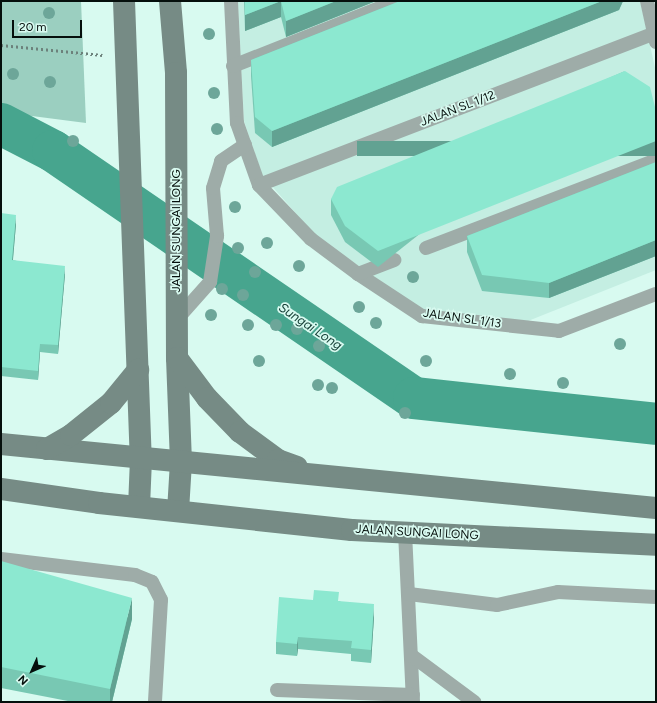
<!DOCTYPE html>
<html>
<head>
<meta charset="utf-8">
<style>
	body { margin:0 }
	#map { position:relative; width:657px; height:703px; overflow:hidden; background:#d8faf0; font-family:Figtree,sans-serif }
	div>[style] { position:absolute }
	.built>* { inset:0; background:#c4eee2 }
	.green>* { inset:0; background:#9bcfc0 }
	.river>* { height:42px; margin:-21px; padding:0 21px; transform-origin:21px; border-radius:21px; background:#47a58e }
	.path>* { height:2.5px; margin-top:-1.25px; transform-origin:0; background:repeating-linear-gradient(90deg,#6c817b 0 2px,transparent 0 5px) }
	.lane>* { height:14px; margin:-7px; padding:0 7px; transform-origin:7px; border-radius:7px; background:#9eaca8 }
	.secondary>* { height:22px; margin:-11px; padding:0 11px; transform-origin:11px; border-radius:11px; background:#768b85 }
	.trees>* { width:12px; height:12px; margin:-6px; border-radius:50%; background:#6da699 }
	.wall>* { inset:0; background:#78c8b3 }
	.shaded-wall>* { inset:0; background:#62a292; transform-origin:0 0 }
	.building>* { inset:0; background:#8ce8d0 }
	span { translate:-50% -50%; white-space:nowrap; text-align:center; line-height:1.15; -webkit-text-stroke:3.5px #d8faf0; paint-order:stroke }
	.street-label { font-size:12px; color:#050f0c }
	.water-label { font-size:13px; color:#164037; font-style:italic }
	.frame { position:absolute; inset:0; border:2px solid #050f0c; pointer-events:none }
	.north { position:absolute; left:12px; top:651px; width:40px; height:40px; -webkit-text-stroke:3px #d8faf0; paint-order:stroke; rotate:225deg; font-size:11px; font-weight:700; line-height:16px; text-align:center; color:#050f0c }
	.north::after { content:''; display:block; margin:auto; width:14px; height:18px; background:#050f0c; clip-path:polygon(50% 0,100% 100%,50% 72%,0 100%) }
	.scale { position:absolute; left:12px; top:20px; width:70px; height:18px; box-sizing:border-box; border:2px solid #050f0c; border-top:0; padding-left:5px; font-size:12px; line-height:14px; white-space:nowrap; color:#050f0c; -webkit-text-stroke:3px #d8faf0; paint-order:stroke }
</style>
</head>
<body>
<div id="map">
	<div class="built">
		<div style="clip-path:polygon(238px 1px,640px 1px,656px 72px,656px 270px,528px 321px,425px 312px,317px 237px,262px 175px,244px 121px)"></div>
	</div>
	<div class="green">
		<div style="clip-path:polygon(1px 1px,81px 1px,86px 123px,1px 112px)"></div>
	</div>
	<div class="river">
		<div style="left:1px;top:124px;width:59px;rotate:27.4deg"></div>
		<div style="left:53px;top:151px;width:437px;rotate:34.4deg"></div>
		<div style="left:414px;top:398px;width:243px;rotate:6.1deg"></div>
	</div>
	<div class="path">
		<div style="left:1px;top:45px;width:102px;rotate:5.6deg"></div>
	</div>
	<div class="lane">
		<div style="left:231px;top:1px;width:122px;rotate:87.2deg"></div>
		<div style="left:237px;top:123px;width:66px;rotate:70.5deg"></div>
		<div style="left:259px;top:185px;width:75px;rotate:46.1deg"></div>
		<div style="left:311px;top:239px;width:59px;rotate:36.7deg"></div>
		<div style="left:358px;top:274px;width:77px;rotate:33.3deg"></div>
		<div style="left:422px;top:316px;width:138px;rotate:6.2deg"></div>
		<div style="left:559px;top:331px;width:104px;rotate:-20.9deg"></div>
		<div style="left:647px;top:1px;width:42px;rotate:77.6deg"></div>
		<div style="left:233px;top:66px;width:176px;rotate:-21.6deg"></div>
		<div style="left:259px;top:185px;width:425px;rotate:-21deg"></div>
		<div style="left:426px;top:248px;width:246px;rotate:-20.9deg"></div>
		<div style="left:358px;top:274px;width:39px;rotate:-21deg"></div>
		<div style="left:177px;top:319px;width:50px;rotate:-48.3deg"></div>
		<div style="left:210px;top:282px;width:47px;rotate:-81.3deg"></div>
		<div style="left:217px;top:236px;width:48px;rotate:-94.8deg"></div>
		<div style="left:213px;top:188px;width:28px;rotate:-73deg"></div>
		<div style="left:221px;top:161px;width:29px;rotate:-34deg"></div>
		<div style="left:405px;top:532px;width:170px;rotate:87.3deg"></div>
		<div style="left:1px;top:559px;width:135px;rotate:6.8deg"></div>
		<div style="left:135px;top:575px;width:18px;rotate:22deg"></div>
		<div style="left:152px;top:582px;width:20px;rotate:63deg"></div>
		<div style="left:161px;top:600px;width:102px;rotate:93.4deg"></div>
		<div style="left:409px;top:594px;width:89px;rotate:7.1deg"></div>
		<div style="left:497px;top:605px;width:62px;rotate:-12deg"></div>
		<div style="left:558px;top:592px;width:98px;rotate:2.9deg"></div>
		<div style="left:411px;top:655px;width:79px;rotate:36.7deg"></div>
		<div style="left:277px;top:690px;width:136px;rotate:2.1deg"></div>
	</div>
	<div class="secondary">
		<div style="left:124px;top:1px;width:458px;rotate:87.9deg"></div>
		<div style="left:141px;top:459px;width:48px;rotate:92.4deg"></div>
		<div style="left:170px;top:1px;width:72px;rotate:85.2deg"></div>
		<div style="left:176px;top:73px;width:285px;rotate:89.8deg"></div>
		<div style="left:177px;top:358px;width:104px;rotate:87.8deg"></div>
		<div style="left:181px;top:462px;width:49px;rotate:93.5deg"></div>
		<div style="left:177px;top:358px;width:50px;rotate:53.1deg"></div>
		<div style="left:207px;top:398px;width:47px;rotate:45.9deg"></div>
		<div style="left:240px;top:432px;width:47px;rotate:36.4deg"></div>
		<div style="left:278px;top:460px;width:20px;rotate:20deg"></div>
		<div style="left:1px;top:444px;width:658px;rotate:5.58deg"></div>
		<div style="left:47px;top:449px;width:28px;rotate:-30deg"></div>
		<div style="left:71px;top:435px;width:51px;rotate:-38.7deg"></div>
		<div style="left:111px;top:403px;width:43px;rotate:-50.7deg"></div>
		<div style="left:1px;top:489px;width:99px;rotate:8.1deg"></div>
		<div style="left:99px;top:503px;width:254px;rotate:6.1deg"></div>
		<div style="left:352px;top:530px;width:304px;rotate:2.8deg"></div>
	</div>
	<div class="trees">
		<div style="left:49px;top:13px"></div>
		<div style="left:209px;top:34px"></div>
		<div style="left:13px;top:74px"></div>
		<div style="left:50px;top:82px"></div>
		<div style="left:214px;top:93px"></div>
		<div style="left:217px;top:129px"></div>
		<div style="left:73px;top:141px"></div>
		<div style="left:235px;top:207px"></div>
		<div style="left:267px;top:243px"></div>
		<div style="left:238px;top:248px"></div>
		<div style="left:299px;top:266px"></div>
		<div style="left:255px;top:272px"></div>
		<div style="left:413px;top:277px"></div>
		<div style="left:222px;top:289px"></div>
		<div style="left:243px;top:295px"></div>
		<div style="left:359px;top:307px"></div>
		<div style="left:211px;top:315px"></div>
		<div style="left:376px;top:323px"></div>
		<div style="left:248px;top:325px"></div>
		<div style="left:276px;top:325px"></div>
		<div style="left:297px;top:329px"></div>
		<div style="left:620px;top:344px"></div>
		<div style="left:319px;top:346px"></div>
		<div style="left:259px;top:361px"></div>
		<div style="left:426px;top:361px"></div>
		<div style="left:510px;top:374px"></div>
		<div style="left:563px;top:383px"></div>
		<div style="left:318px;top:385px"></div>
		<div style="left:332px;top:388px"></div>
		<div style="left:405px;top:413px"></div>
	</div>
	<div class="wall">
		<div style="clip-path:polygon(244px 1px,376px 1px,286px 37px,281px 17px,245px 31px)"></div>
		<div style="clip-path:polygon(400px 1px,623px 1px,619px 10px,272px 147px,255px 133px,251px 76px,251px 60px)"></div>
		<div style="clip-path:polygon(625px 71px,378px 267px,345px 242px,331px 215px,331px 199px)"></div>
		<div style="clip-path:polygon(656px 162px,656px 256px,549px 298px,482px 291px,467px 252px,467px 236px)"></div>
		<div style="clip-path:polygon(1px 213px,16px 224px,13px 260px,65px 274px,58px 354px,40px 352px,38px 380px,1px 376px)"></div>
		<div style="clip-path:polygon(1px 561px,132px 619px,112px 702px,73px 702px,1px 688px)"></div>
		<div style="clip-path:polygon(339px 601px,374px 617px,371px 663px,351px 661px,351px 654px,298px 649px,297px 656px,276px 654px,276px 642px)"></div>
	</div>
	<div class="shaded-wall">
		<div style="clip-path:polygon(281px 1px,281px 17px,245px 31px,245px 15px)"></div>
		<div style="clip-path:polygon(336px 1px,376px 1px,286px 37px,286px 21px)"></div>
		<div style="clip-path:polygon(602px 1px,623px 1px,619px 10px,272px 147px,272px 131px)"></div>
		<div style="left:656px;top:141px;width:15px;height:299px;rotate:90deg"></div>
		<div style="clip-path:polygon(16px 215px,16px 224px,12px 269px,12px 260px)"></div>
		<div style="clip-path:polygon(656px 240px,656px 256px,549px 298px,549px 283px)"></div>
		<div style="clip-path:polygon(65px 266px,65px 274px,58px 354px,58px 345px)"></div>
		<div style="clip-path:polygon(40px 344px,40px 352px,38px 380px,38px 371px)"></div>
		<div style="clip-path:polygon(132px 598px,132px 619px,112px 702px,110px 702px,110px 689px)"></div>
		<div style="clip-path:polygon(374px 604px,374px 617px,371px 663px,371px 650px)"></div>
		<div style="clip-path:polygon(298px 637px,298px 649px,297px 656px,297px 644px)"></div>
	</div>
	<div class="building">
		<div style="clip-path:polygon(245px 1px,336px 1px,286px 21px,281px 1px,245px 15px)"></div>
		<div style="clip-path:polygon(400px 1px,602px 1px,272px 131px,255px 117px,251px 60px)"></div>
		<div style="clip-path:polygon(625px 71px,650px 87px,656px 111px,656px 141px,378px 251px,345px 226px,331px 199px,337px 187px)"></div>
		<div style="clip-path:polygon(656px 162px,656px 240px,549px 283px,482px 275px,467px 236px)"></div>
		<div style="clip-path:polygon(1px 213px,16px 215px,12px 260px,65px 266px,58px 345px,40px 344px,38px 371px,1px 367px)"></div>
		<div style="clip-path:polygon(1px 561px,132px 598px,110px 689px,1px 667px)"></div>
		<div style="clip-path:polygon(314px 590px,339px 592px,338px 601px,374px 604px,371px 650px,351px 648px,352px 641px,298px 637px,297px 644px,276px 642px,279px 597px,313px 600px)"></div>
	</div>
	<div class="street-label">
		<span style="left:458px;top:109px;rotate:-21deg">JALAN SL 1/12</span>
		<span style="left:177px;top:231px;rotate:-90deg">JALAN SUNGAI LONG</span>
		<span style="left:462px;top:319px;rotate:8deg">JALAN SL 1/13</span>
		<span style="left:417px;top:533px;rotate:3deg">JALAN SUNGAI LONG</span>
	</div>
	<div class="water-label">
		<span style="left:310px;top:327px;rotate:34deg">Sungai Long</span>
	</div>
	<div class="frame"></div>
	<div class="north">N</div>
	<div class="scale">20 m</div>
</div>
</body>
</html>
